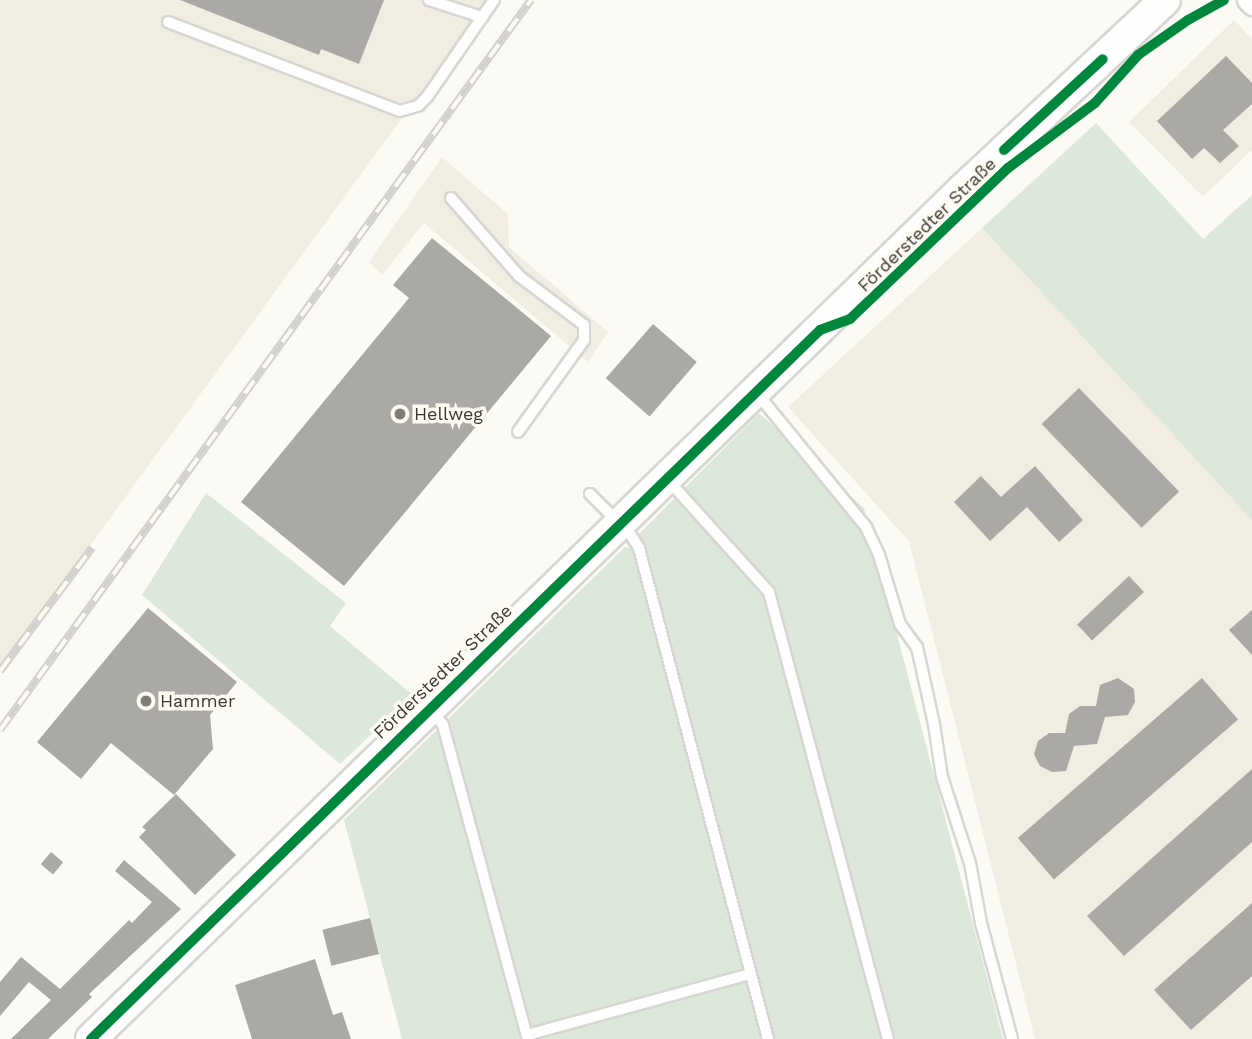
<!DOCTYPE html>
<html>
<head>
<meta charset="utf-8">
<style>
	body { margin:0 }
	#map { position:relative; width:1252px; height:1039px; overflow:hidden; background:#fcfaf5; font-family:"Work Sans",sans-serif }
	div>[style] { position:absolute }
	.built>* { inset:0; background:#f2ede3 }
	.green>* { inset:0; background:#dce9da }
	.building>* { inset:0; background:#aba9a6; transform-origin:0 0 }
	.roads { filter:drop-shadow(2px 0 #d7d6d2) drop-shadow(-2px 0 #d7d6d2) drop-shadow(0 2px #d7d6d2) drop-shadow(0 -2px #d7d6d2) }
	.lane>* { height:10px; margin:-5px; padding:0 5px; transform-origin:5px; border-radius:5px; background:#fffefe }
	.street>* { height:21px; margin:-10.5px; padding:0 10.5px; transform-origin:10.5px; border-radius:10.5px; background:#fffefe }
	.secondary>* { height:30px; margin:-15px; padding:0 15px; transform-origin:15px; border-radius:15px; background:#fffefe }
	.rail>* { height:8px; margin-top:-4px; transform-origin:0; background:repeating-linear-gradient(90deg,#fffbf2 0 16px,#d2d1d0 0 32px); box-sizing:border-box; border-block:2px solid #d2d1d0 }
	.cycleway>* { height:10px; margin:-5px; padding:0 5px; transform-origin:5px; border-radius:5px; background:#00873e }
	.dots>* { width:19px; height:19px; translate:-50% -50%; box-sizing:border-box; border:4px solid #fffbf2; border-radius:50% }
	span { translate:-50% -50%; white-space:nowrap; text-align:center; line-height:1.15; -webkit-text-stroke:7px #fffbf2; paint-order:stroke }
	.street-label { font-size:18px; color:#3b3936 }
	.poi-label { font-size:18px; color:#3b3936 }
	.left { translate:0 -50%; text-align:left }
</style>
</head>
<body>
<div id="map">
	<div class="built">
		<div style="clip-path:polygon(0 0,488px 0,0 669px)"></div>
		<div style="clip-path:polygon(1234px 20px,1252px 39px,1252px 150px,1203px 197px,1129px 122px)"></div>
		<div style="clip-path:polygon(442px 157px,508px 214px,509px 247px,608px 332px,588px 362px,424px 223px,382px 275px,369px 262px)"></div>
		<div style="clip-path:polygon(982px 228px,1252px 519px,1252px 1039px,1035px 1039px,909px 541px,788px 407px)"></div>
	</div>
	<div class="green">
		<div style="clip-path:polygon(1096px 123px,1203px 239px,1252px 195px,1252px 520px,982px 228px)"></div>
		<div style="clip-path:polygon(759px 413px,864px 508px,1003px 1039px,402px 1039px,344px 820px,625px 547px,636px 550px,642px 545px,639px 534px)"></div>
		<div style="clip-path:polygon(206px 493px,346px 603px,330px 626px,413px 695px,340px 764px,142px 595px)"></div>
	</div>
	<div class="building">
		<div style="clip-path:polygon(180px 0,384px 0,359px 64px,321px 49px,319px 55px)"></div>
		<div style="clip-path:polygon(1226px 56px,1252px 83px,1252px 104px,1223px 130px,1239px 146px,1220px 163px,1204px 148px,1192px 159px,1157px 121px)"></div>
		<div style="clip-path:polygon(432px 238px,551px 336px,344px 586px,241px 502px,409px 298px,393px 285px)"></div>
		<div style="left:653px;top:324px;width:58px;height:72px;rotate:41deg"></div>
		<div style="left:1079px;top:388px;width:144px;height:52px;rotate:46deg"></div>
		<div style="clip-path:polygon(1035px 466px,1083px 520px,1059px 542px,1027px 507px,990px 541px,954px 502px,981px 476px,1001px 497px)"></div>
		<div style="left:1129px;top:576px;width:22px;height:71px;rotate:47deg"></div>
		<div style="clip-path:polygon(148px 608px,237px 682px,210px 715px,213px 749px,174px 795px,111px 743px,81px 779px,37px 742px)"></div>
		<div style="clip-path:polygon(1252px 610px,1252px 655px,1229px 630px)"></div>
		<div style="clip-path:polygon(1118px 678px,1134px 689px,1135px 702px,1128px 715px,1105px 717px,1097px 744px,1074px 746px,1066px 771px,1052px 772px,1040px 766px,1034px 754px,1038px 741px,1049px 733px,1065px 733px,1069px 714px,1080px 706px,1096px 706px,1100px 685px)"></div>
		<div style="left:1202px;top:678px;width:55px;height:244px;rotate:49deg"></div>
		<div style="clip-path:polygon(1252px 769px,1252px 842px,1124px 956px,1087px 916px)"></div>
		<div style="clip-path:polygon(176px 794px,236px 855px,195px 895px,139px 837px,146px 830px,142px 827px)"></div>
		<div style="left:51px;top:852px;width:16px;height:16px;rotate:40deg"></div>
		<div style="clip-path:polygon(124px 860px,181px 909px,89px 994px,92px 997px,48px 1039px,11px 1039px,51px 1000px,29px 982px,0 1016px,0 982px,21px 957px,60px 989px,129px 920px,132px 923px,152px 902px,115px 871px)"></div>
		<div style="clip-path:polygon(1252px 903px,1252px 976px,1191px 1030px,1154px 990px)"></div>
		<div style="left:370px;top:918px;width:37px;height:49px;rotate:76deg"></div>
		<div style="clip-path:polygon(315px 959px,333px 1015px,342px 1012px,351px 1039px,252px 1039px,235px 985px)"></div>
	</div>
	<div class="roads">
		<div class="lane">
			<div style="left:429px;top:0;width:56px;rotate:17.8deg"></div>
			<div style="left:168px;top:22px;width:248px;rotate:21deg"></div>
			<div style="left:400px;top:111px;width:19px;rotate:-16deg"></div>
			<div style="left:418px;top:106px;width:13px;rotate:-45deg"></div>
			<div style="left:427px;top:97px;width:118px;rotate:-55.4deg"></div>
			<div style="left:451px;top:198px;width:103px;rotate:48.9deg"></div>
			<div style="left:519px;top:276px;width:81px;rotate:37deg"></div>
			<div style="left:584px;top:325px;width:15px;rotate:90deg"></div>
			<div style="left:584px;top:340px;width:113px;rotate:125.7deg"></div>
			<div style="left:756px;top:392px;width:174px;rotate:50.8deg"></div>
			<div style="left:866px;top:527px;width:31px;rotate:65deg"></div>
			<div style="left:879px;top:555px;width:72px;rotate:73.1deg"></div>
			<div style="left:900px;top:624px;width:29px;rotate:54deg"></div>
			<div style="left:917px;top:647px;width:79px;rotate:77.6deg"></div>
			<div style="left:934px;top:724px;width:54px;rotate:81.4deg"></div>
			<div style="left:942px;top:777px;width:90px;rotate:72deg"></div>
			<div style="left:970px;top:863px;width:61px;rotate:79.6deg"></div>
			<div style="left:981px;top:923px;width:120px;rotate:75deg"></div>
			<div style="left:668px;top:480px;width:151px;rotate:48deg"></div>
			<div style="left:769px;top:592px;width:463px;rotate:75.1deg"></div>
			<div style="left:590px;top:494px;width:57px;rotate:45deg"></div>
			<div style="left:630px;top:534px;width:17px;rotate:57deg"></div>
			<div style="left:639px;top:548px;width:508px;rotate:75.28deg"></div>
			<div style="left:432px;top:711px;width:18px;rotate:52deg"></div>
			<div style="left:443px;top:725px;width:325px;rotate:74.9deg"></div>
			<div style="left:527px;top:1035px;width:231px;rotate:-15.3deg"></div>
		</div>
		<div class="street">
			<div style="left:1248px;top:0;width:6px;rotate:45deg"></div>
		</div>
		<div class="secondary">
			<div style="left:91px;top:1039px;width:1216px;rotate:-44.27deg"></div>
			<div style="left:962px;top:190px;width:278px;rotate:-43.1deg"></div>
		</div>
	</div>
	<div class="rail">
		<div style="left:0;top:671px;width:154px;rotate:-53.2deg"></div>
		<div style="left:0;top:730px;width:903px;rotate:-53.97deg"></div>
	</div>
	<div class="cycleway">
		<div style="left:1004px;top:150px;width:134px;rotate:-42.6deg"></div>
		<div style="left:91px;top:1039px;width:1017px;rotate:-44.2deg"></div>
		<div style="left:820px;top:330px;width:32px;rotate:-20deg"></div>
		<div style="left:850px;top:319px;width:219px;rotate:-43.7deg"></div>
		<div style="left:1008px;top:168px;width:109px;rotate:-36.8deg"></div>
		<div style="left:1095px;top:103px;width:64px;rotate:-48.1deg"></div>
		<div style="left:1138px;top:55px;width:61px;rotate:-35deg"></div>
		<div style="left:1188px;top:20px;width:41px;rotate:-29.1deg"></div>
	</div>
	<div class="dots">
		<div style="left:400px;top:414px;background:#7f7d79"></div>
		<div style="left:146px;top:701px;background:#7f7d79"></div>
	</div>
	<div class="street-label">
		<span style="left:927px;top:225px;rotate:-44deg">Förderstedter Straße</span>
		<span style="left:443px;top:672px;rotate:-44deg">Förderstedter Straße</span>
	</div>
	<div class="poi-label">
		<span class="left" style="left:414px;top:414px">Hellweg</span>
		<span class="left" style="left:160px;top:701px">Hammer</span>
	</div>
</div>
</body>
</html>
